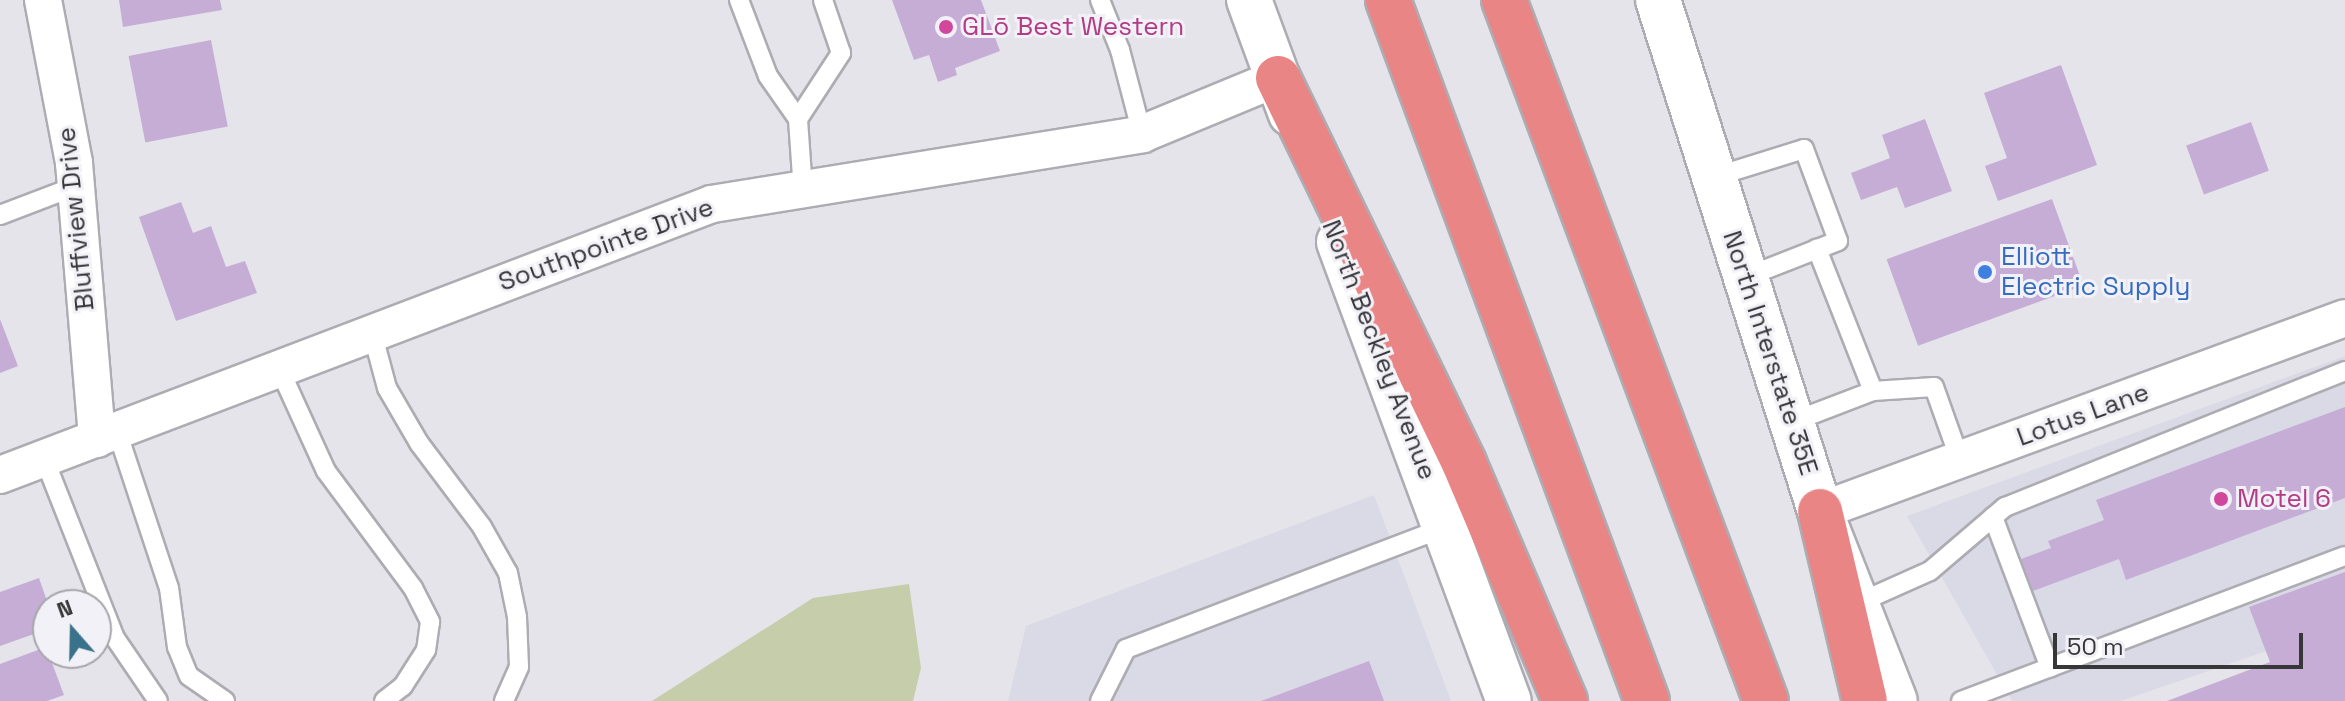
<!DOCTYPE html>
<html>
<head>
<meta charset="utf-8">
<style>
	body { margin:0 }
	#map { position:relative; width:2345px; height:701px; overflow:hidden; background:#e5e4ea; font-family:"Space Grotesk",sans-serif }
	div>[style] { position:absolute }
	.built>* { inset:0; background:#dad9e6 }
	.green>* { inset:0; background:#c6cdaa }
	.building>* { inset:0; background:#c5add6; transform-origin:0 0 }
	.roads { filter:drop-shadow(2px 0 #adacb2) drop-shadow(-2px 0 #adacb2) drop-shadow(0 2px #adacb2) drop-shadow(0 -2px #adacb2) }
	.lane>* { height:18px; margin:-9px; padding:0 9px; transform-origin:9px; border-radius:9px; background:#fff }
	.street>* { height:36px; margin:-18px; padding:0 18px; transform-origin:18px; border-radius:18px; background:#fff }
	.secondary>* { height:44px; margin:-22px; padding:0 22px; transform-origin:22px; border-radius:22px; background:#fff }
	.highway>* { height:44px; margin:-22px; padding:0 22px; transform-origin:22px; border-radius:22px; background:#ea8586 }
	.dots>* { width:22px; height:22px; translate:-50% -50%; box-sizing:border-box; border:4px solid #f2f1f7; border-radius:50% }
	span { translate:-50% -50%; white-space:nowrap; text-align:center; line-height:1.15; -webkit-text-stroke:6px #f2f1f7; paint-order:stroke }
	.hotel-label { font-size:26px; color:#b23c85 }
	.left { translate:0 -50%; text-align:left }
	.street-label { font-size:26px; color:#373639 }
	.shop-label { font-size:26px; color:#366cbe }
	.north { position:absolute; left:32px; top:589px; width:80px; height:80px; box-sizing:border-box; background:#f2f1f7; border:2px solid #a7a6ab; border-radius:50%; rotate:340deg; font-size:22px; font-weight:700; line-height:32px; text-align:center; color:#373639 }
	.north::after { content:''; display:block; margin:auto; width:28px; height:36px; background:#3a728c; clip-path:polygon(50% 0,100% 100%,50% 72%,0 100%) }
	.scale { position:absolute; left:2053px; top:633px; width:250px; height:36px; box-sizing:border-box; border:4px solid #373639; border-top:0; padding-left:10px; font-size:24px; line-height:28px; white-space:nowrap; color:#373639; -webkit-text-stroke:6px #f2f1f7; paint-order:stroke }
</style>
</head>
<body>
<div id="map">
	<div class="built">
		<div style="clip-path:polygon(2345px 356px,2345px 624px,2121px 701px,2012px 701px,1907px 516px)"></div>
		<div style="clip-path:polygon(1374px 495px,1451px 701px,1008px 701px,1026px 626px)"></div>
	</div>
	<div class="green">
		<div style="clip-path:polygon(909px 584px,921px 668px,913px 701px,652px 701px,813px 598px)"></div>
	</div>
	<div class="building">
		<div style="clip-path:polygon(119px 0,220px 0,222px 10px,123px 27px)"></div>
		<div style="clip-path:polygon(892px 0,981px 0,1000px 51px,955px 68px,957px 75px,938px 82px,929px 55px,914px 60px)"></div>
		<div style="left:211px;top:40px;width:88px;height:84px;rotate:79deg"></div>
		<div style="clip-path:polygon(2061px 65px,2097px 165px,1998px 201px,1985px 166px,2007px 158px,1984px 93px)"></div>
		<div style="clip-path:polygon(1925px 119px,1952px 191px,1905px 208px,1897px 187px,1861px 200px,1851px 173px,1890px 158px,1882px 135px)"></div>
		<div style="left:2251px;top:122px;width:52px;height:69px;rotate:70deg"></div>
		<div style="left:2052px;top:199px;width:92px;height:176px;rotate:70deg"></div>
		<div style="clip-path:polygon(181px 202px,193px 233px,211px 226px,226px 267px,245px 261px,257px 293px,176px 321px,139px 217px)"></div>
		<div style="clip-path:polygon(0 319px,18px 366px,0 373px)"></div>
		<div style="clip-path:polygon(2345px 407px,2345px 498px,2126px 580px,2119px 559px,2033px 591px,2021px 559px,2051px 548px,2048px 541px,2104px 520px,2096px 500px)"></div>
		<div style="clip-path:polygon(2345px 572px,2345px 701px,2167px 701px,2270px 662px,2249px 607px)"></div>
		<div style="clip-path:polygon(39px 578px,48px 604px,48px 629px,0 646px,0 592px)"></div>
		<div style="clip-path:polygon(46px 647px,64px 695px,47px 701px,0 701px,0 664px)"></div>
		<div style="clip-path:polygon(1369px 661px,1384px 701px,1261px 701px)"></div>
	</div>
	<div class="roads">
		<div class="lane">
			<div style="left:739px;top:0;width:81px;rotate:69.1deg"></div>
			<div style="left:768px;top:76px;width:52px;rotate:55.1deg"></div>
			<div style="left:1100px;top:0;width:54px;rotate:68.2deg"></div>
			<div style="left:1120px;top:50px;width:87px;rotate:75.3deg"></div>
			<div style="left:1714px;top:177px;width:94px;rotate:-17.3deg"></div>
			<div style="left:1804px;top:149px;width:98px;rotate:69.7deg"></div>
			<div style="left:1838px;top:241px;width:99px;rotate:158.6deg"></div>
			<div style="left:803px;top:191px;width:72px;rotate:-94deg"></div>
			<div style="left:798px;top:119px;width:79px;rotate:-56.9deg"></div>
			<div style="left:841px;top:53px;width:56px;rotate:-108.8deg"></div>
			<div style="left:0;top:215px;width:81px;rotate:-20.9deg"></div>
			<div style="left:372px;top:332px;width:58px;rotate:75deg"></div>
			<div style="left:387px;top:388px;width:64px;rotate:59.8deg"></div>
			<div style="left:419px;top:443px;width:105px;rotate:53.1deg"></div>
			<div style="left:482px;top:527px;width:53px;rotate:60.5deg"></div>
			<div style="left:508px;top:573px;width:45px;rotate:78.4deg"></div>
			<div style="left:517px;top:617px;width:50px;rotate:87.7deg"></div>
			<div style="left:519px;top:667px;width:37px;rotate:114deg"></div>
			<div style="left:279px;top:368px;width:113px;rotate:65.5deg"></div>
			<div style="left:326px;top:471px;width:146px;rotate:53.4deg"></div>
			<div style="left:413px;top:588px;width:38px;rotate:63deg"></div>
			<div style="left:430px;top:622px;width:28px;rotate:98deg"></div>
			<div style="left:426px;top:650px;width:43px;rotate:122.6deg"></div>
			<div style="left:403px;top:686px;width:24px;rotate:142deg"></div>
			<div style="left:1873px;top:391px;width:61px;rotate:-3.8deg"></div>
			<div style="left:1934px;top:387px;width:77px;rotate:70.4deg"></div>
			<div style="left:1792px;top:422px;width:87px;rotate:-20.9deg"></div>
			<div style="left:1873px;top:391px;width:153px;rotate:-111.5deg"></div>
			<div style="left:117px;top:431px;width:165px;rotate:71.7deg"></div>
			<div style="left:169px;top:588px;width:60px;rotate:82.3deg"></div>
			<div style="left:177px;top:647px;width:31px;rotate:68deg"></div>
			<div style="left:189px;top:676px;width:44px;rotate:34.8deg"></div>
			<div style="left:44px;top:458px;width:193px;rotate:68.5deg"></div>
			<div style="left:115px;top:638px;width:76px;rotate:55.7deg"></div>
			<div style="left:1993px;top:517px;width:161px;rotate:69.3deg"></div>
			<div style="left:1856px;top:604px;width:81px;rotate:-24deg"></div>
			<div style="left:1930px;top:571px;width:99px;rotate:-40.5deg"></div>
			<div style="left:2005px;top:507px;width:366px;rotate:-21.8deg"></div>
			<div style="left:1100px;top:701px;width:58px;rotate:-63.4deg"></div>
			<div style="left:1126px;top:649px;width:342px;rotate:-20.9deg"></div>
			<div style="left:1961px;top:701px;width:410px;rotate:-20.7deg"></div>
		</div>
		<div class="street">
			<div style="left:43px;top:0;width:166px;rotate:79.2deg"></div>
			<div style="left:74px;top:163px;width:277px;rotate:85.2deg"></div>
			<div style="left:0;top:475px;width:762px;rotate:-20.84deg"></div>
			<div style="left:712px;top:204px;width:436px;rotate:-9.2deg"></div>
			<div style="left:1142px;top:134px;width:147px;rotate:-22.4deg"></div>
			<div style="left:1820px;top:511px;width:559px;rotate:-20.18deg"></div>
		</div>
		<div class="secondary">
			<div style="left:1249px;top:0;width:121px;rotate:69.8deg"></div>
			<div style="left:1658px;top:0;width:536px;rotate:72.41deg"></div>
			<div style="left:1820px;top:511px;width:204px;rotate:68.5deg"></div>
			<div style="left:1339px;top:242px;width:489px;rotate:69.7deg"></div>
		</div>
		<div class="highway">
			<div style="left:1388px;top:0;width:747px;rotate:69.72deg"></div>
			<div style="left:1504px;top:0;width:748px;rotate:69.51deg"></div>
			<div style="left:1278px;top:78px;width:428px;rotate:64.2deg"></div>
			<div style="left:1464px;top:463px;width:259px;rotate:67deg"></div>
			<div style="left:1820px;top:511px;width:195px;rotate:76.7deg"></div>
		</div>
	</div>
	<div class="dots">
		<div style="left:946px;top:27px;background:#d1479c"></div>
		<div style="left:1985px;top:272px;background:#3f7fe0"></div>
		<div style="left:2221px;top:499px;background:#d1479c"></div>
	</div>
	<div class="hotel-label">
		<span class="left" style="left:962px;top:27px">GLō Best Western</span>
		<span class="left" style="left:2237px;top:499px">Motel 6</span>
	</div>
	<div class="street-label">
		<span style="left:76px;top:219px;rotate:-96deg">Bluffview Drive</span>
		<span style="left:606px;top:245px;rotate:-20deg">Southpointe Drive</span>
		<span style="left:1379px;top:350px;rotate:69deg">North Beckley Avenue</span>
		<span style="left:1770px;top:353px;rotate:72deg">North Interstate 35E</span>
		<span style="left:2083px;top:415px;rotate:-20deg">Lotus Lane</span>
	</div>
	<div class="shop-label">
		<span class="left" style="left:2001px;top:272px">Elliott<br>Electric Supply</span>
	</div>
	<div class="north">N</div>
	<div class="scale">50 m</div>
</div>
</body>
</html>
